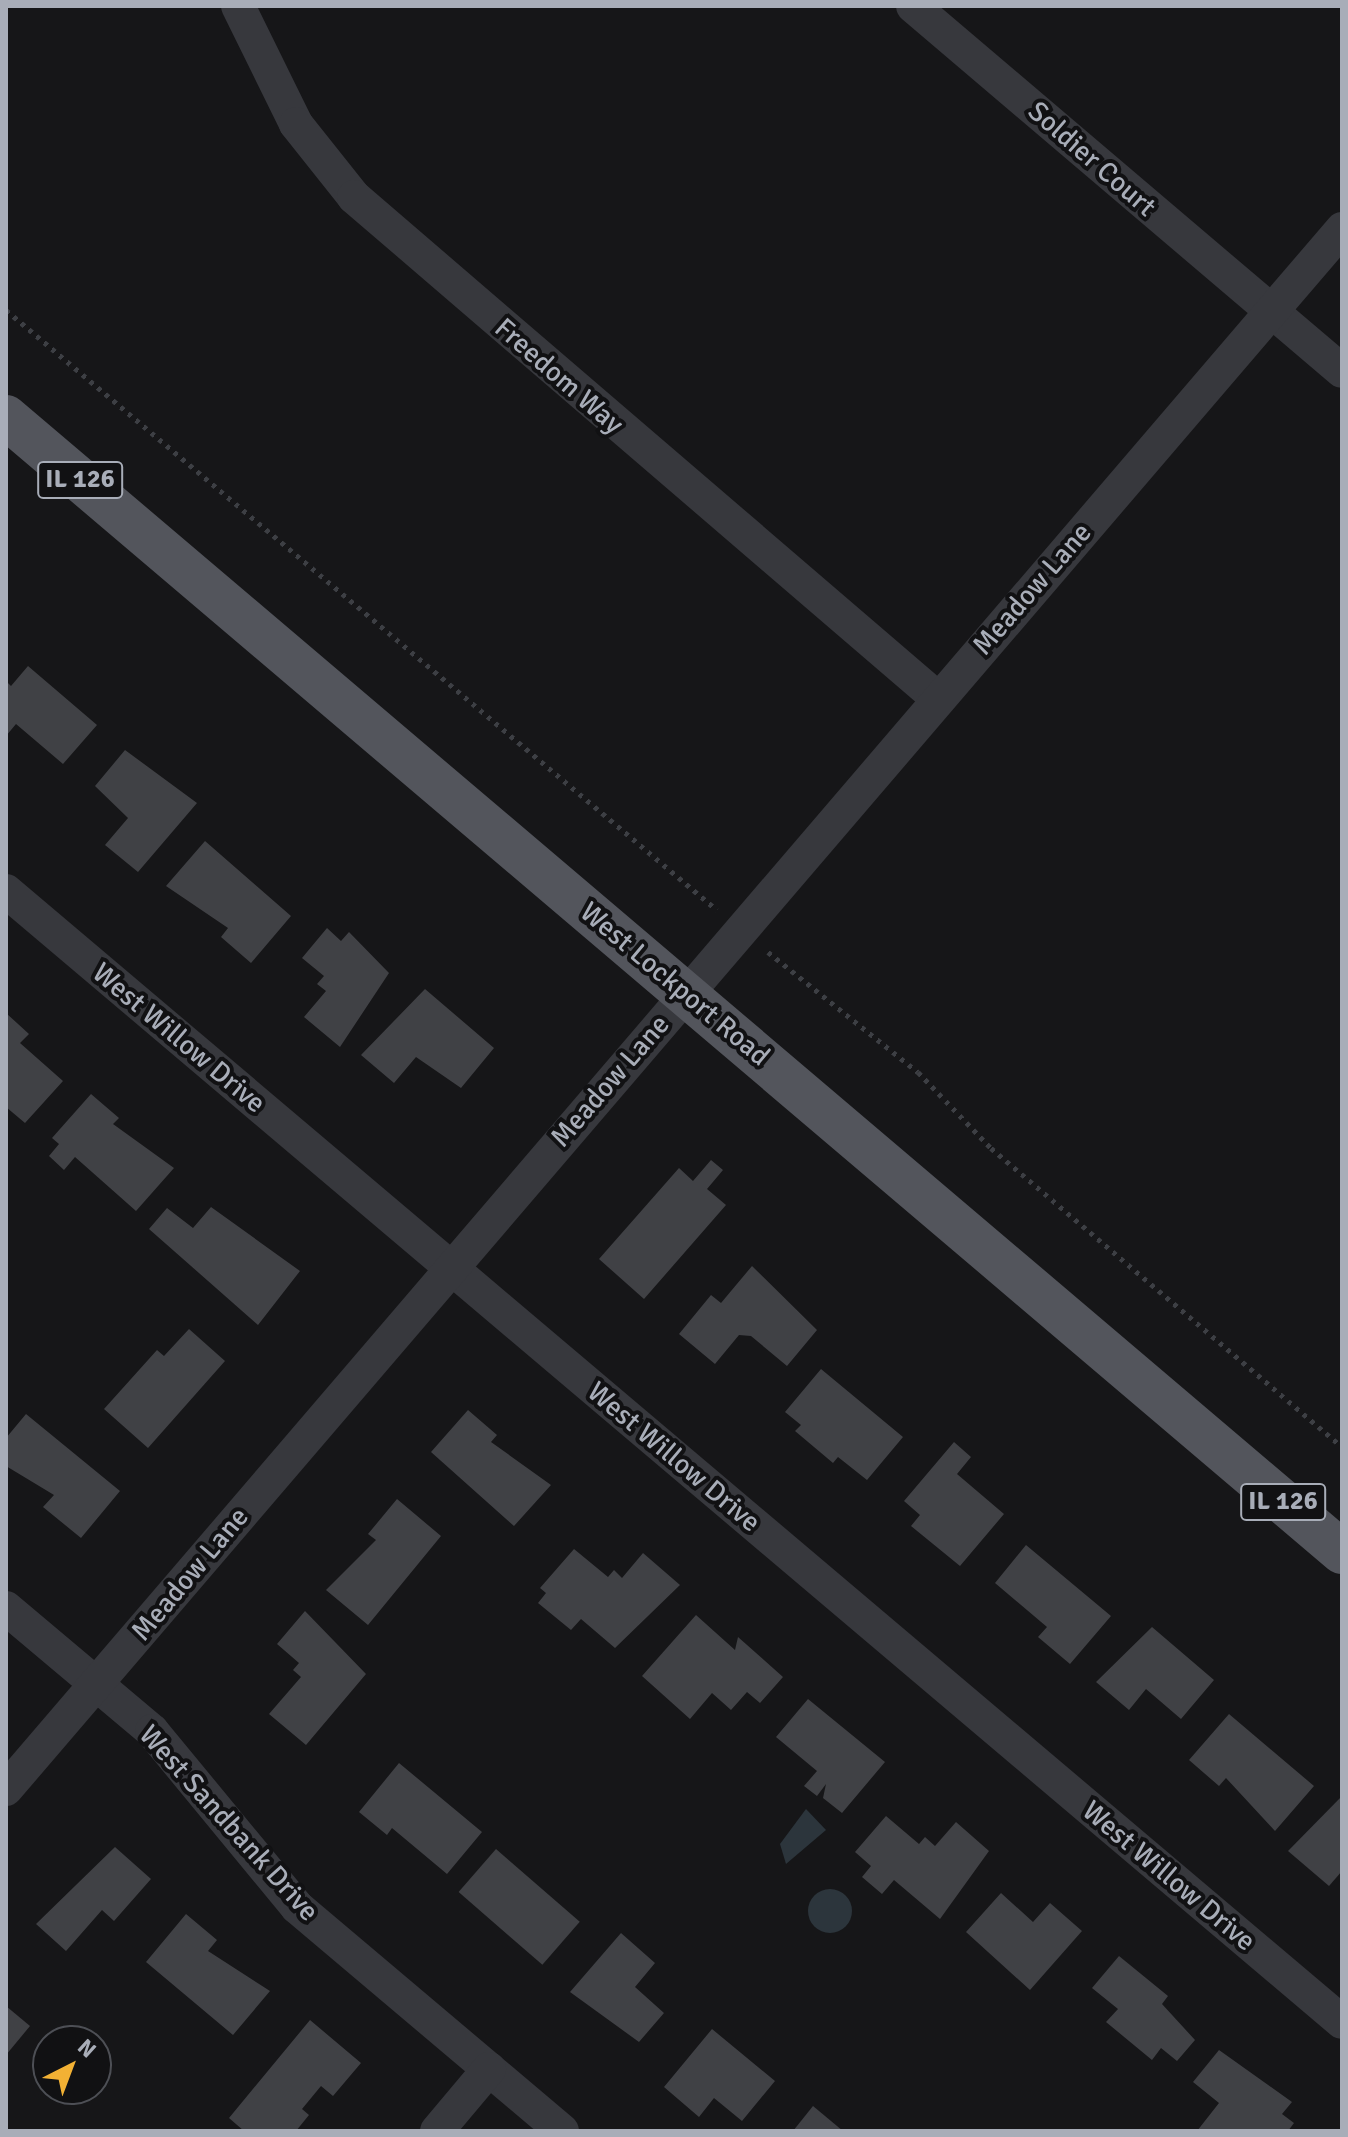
<!DOCTYPE html>
<html>
<head>
<meta charset="utf-8">
<style>
	body { margin:0 }
	#map { position:relative; width:1348px; height:2137px; overflow:hidden; background:#161618; font-family:Signika,sans-serif }
	div>[style] { position:absolute }
	.water>* { inset:0; background:#2c353c }
	.round { border-radius:50% }
	.building>* { inset:0; background:#404145; transform-origin:0 0 }
	.path>* { height:5px; margin-top:-2.5px; transform-origin:0; background:repeating-linear-gradient(90deg,#3d3f44 0 4px,transparent 0 10px) }
	.street>* { height:34px; margin:-17px; padding:0 17px; transform-origin:17px; border-radius:17px; background:#37383d }
	.primary>* { height:44px; margin:-22px; padding:0 22px; transform-origin:22px; border-radius:22px; background:#53555c }
	span { translate:-50% -50%; white-space:nowrap; text-align:center; line-height:1.15; -webkit-text-stroke:8px #111113; paint-order:stroke }
	.shield-label span { padding:2px 6px; background:#111113; border:2px solid; border-radius:6px; -webkit-text-stroke-width:0 }
	.shield-label { font-size:26px; color:#a8adb8; font-weight:700 }
	.street-label { font-size:28px; color:#a8adb8 }
	.frame { position:absolute; inset:0; border:8px solid #a8adb8; pointer-events:none }
	.north { position:absolute; left:32px; top:2025px; width:80px; height:80px; box-sizing:border-box; background:#111113; border:2px solid #4d4f55; border-radius:50%; rotate:42deg; font-size:22px; font-weight:700; line-height:32px; text-align:center; color:#a8adb8 }
	.north::after { content:''; display:block; margin:auto; width:28px; height:36px; background:#f2b134; clip-path:polygon(50% 0,100% 100%,50% 72%,0 100%) }
</style>
</head>
<body>
<div id="map">
	<div class="water">
		<div style="clip-path:polygon(806px 1809px,826px 1830px,786px 1864px,780px 1844px)"></div>
		<div class="round" style="left:808px;top:1889px;width:44px;height:44px"></div>
	</div>
	<div class="building">
		<div style="clip-path:polygon(28px 666px,97px 725px,63px 764px,16px 724px,6px 736px,6px 681px,11px 686px)"></div>
		<div style="clip-path:polygon(125px 750px,197px 803px,138px 872px,105px 845px,128px 818px,95px 786px)"></div>
		<div style="clip-path:polygon(205px 841px,291px 916px,251px 963px,221px 937px,228px 928px,166px 886px)"></div>
		<div style="clip-path:polygon(327px 928px,341px 941px,349px 932px,389px 973px,340px 1047px,304px 1017px,326px 991px,317px 984px,324px 976px,302px 958px)"></div>
		<div style="clip-path:polygon(425px 989px,494px 1048px,461px 1088px,416px 1057px,394px 1083px,361px 1055px)"></div>
		<div style="clip-path:polygon(6px 1013px,29px 1034px,20px 1043px,63px 1081px,25px 1123px,6px 1107px)"></div>
		<div style="clip-path:polygon(91px 1094px,119px 1118px,113px 1124px,174px 1168px,136px 1211px,75px 1157px,64px 1170px,49px 1156px,59px 1144px,52px 1138px)"></div>
		<div style="clip-path:polygon(711px 1160px,723px 1170px,707px 1189px,726px 1205px,644px 1299px,599px 1259px,679px 1168px,693px 1181px)"></div>
		<div style="clip-path:polygon(211px 1207px,300px 1271px,258px 1325px,149px 1229px,167px 1208px,193px 1228px)"></div>
		<div style="clip-path:polygon(752px 1266px,817px 1330px,787px 1366px,751px 1336px,739px 1335px,715px 1364px,679px 1334px,711px 1295px,721px 1303px)"></div>
		<div style="clip-path:polygon(189px 1329px,225px 1361px,148px 1448px,104px 1409px,157px 1350px,164px 1356px)"></div>
		<div style="clip-path:polygon(821px 1369px,903px 1437px,867px 1480px,838px 1457px,833px 1463px,795px 1431px,801px 1425px,785px 1412px)"></div>
		<div style="clip-path:polygon(468px 1410px,497px 1435px,491px 1442px,551px 1485px,514px 1526px,431px 1452px)"></div>
		<div style="clip-path:polygon(26px 1414px,120px 1491px,81px 1538px,43px 1507px,54px 1495px,6px 1466px,6px 1438px)"></div>
		<div style="clip-path:polygon(954px 1442px,971px 1457px,957px 1474px,1004px 1514px,960px 1566px,911px 1526px,920px 1515px,904px 1501px)"></div>
		<div style="clip-path:polygon(397px 1499px,441px 1536px,368px 1625px,326px 1590px,376px 1540px,368px 1534px)"></div>
		<div style="clip-path:polygon(1026px 1545px,1111px 1616px,1070px 1664px,1038px 1637px,1047px 1627px,995px 1583px)"></div>
		<div style="clip-path:polygon(574px 1549px,608px 1577px,614px 1570px,622px 1578px,643px 1553px,680px 1585px,615px 1648px,581px 1619px,571px 1630px,538px 1603px,546px 1593px,540px 1588px)"></div>
		<div style="clip-path:polygon(305px 1611px,366px 1674px,306px 1745px,269px 1714px,301px 1677px,293px 1670px,299px 1663px,277px 1644px)"></div>
		<div style="clip-path:polygon(696px 1615px,735px 1650px,738px 1637px,783px 1677px,760px 1703px,747px 1692px,731px 1710px,712px 1693px,690px 1719px,642px 1676px)"></div>
		<div style="clip-path:polygon(1152px 1627px,1214px 1680px,1181px 1719px,1146px 1689px,1129px 1710px,1096px 1682px)"></div>
		<div style="clip-path:polygon(808px 1699px,885px 1762px,842px 1813px,823px 1798px,826px 1784px,817px 1796px,804px 1786px,817px 1771px,776px 1737px)"></div>
		<div style="clip-path:polygon(1229px 1714px,1314px 1786px,1275px 1831px,1226px 1778px,1219px 1786px,1189px 1760px)"></div>
		<div style="clip-path:polygon(399px 1763px,482px 1832px,447px 1874px,392px 1828px,387px 1835px,359px 1812px)"></div>
		<div style="clip-path:polygon(1342px 1796px,1342px 1871px,1329px 1886px,1288px 1851px)"></div>
		<div style="clip-path:polygon(886px 1816px,919px 1844px,925px 1837px,935px 1846px,956px 1822px,989px 1851px,940px 1919px,894px 1880px,882px 1894px,862px 1877px,871px 1866px,855px 1852px)"></div>
		<div style="clip-path:polygon(115px 1847px,151px 1879px,114px 1921px,102px 1910px,66px 1951px,36px 1924px)"></div>
		<div style="left:496px;top:1849px;width:111px;height:57px;rotate:41deg"></div>
		<div style="clip-path:polygon(1001px 1893px,1033px 1922px,1050px 1903px,1082px 1931px,1030px 1990px,966px 1932px)"></div>
		<div style="clip-path:polygon(186px 1914px,217px 1940px,208px 1951px,270px 1991px,233px 2035px,146px 1962px)"></div>
		<div style="clip-path:polygon(621px 1933px,655px 1963px,635px 1987px,664px 2013px,639px 2042px,570px 1992px)"></div>
		<div style="clip-path:polygon(1119px 1956px,1168px 1996px,1162px 2004px,1195px 2040px,1177px 2061px,1161px 2048px,1152px 2060px,1106px 2022px,1118px 2009px,1092px 1988px)"></div>
		<div style="clip-path:polygon(6px 2006px,30px 2026px,6px 2055px)"></div>
		<div style="clip-path:polygon(310px 2020px,361px 2063px,333px 2096px,321px 2086px,302px 2109px,309px 2115px,296px 2131px,244px 2131px,229px 2118px)"></div>
		<div style="clip-path:polygon(712px 2029px,775px 2081px,742px 2121px,714px 2098px,699px 2117px,664px 2087px)"></div>
		<div style="clip-path:polygon(1219px 2050px,1292px 2102px,1282px 2114px,1294px 2123px,1288px 2131px,1197px 2131px,1219px 2103px,1193px 2082px)"></div>
		<div style="clip-path:polygon(813px 2106px,843px 2131px,793px 2131px)"></div>
	</div>
	<div class="path">
		<div style="left:6px;top:310px;width:930px;rotate:40.16deg"></div>
		<div style="left:768px;top:952px;width:192px;rotate:38.7deg"></div>
		<div style="left:918px;top:1072px;width:105px;rotate:46.2deg"></div>
		<div style="left:991px;top:1148px;width:461px;rotate:40.4deg"></div>
	</div>
	<div class="street">
		<div style="left:238px;top:6px;width:131px;rotate:63.8deg"></div>
		<div style="left:296px;top:124px;width:93px;rotate:51.5deg"></div>
		<div style="left:354px;top:197px;width:769px;rotate:40.67deg"></div>
		<div style="left:913px;top:6px;width:563px;rotate:40.39deg"></div>
		<div style="left:6px;top:891px;width:1750px;rotate:40.25deg"></div>
		<div style="left:6px;top:1608px;width:191px;rotate:40.1deg"></div>
		<div style="left:152px;top:1731px;width:228px;rotate:50.5deg"></div>
		<div style="left:297px;top:1907px;width:347px;rotate:40.2deg"></div>
		<div style="left:6px;top:1789px;width:2054px;rotate:-49.42deg"></div>
		<div style="left:437px;top:2131px;width:81px;rotate:-50deg"></div>
	</div>
	<div class="primary">
		<div style="left:6px;top:417px;width:1753px;rotate:40.35deg"></div>
	</div>
	<div class="shield-label">
		<span style="left:80px;top:480px">IL 126</span>
		<span style="left:1283px;top:1502px">IL 126</span>
	</div>
	<div class="street-label">
		<span style="left:1092px;top:159px;rotate:41deg">Soldier Court</span>
		<span style="left:559px;top:376px;rotate:41deg">Freedom Way</span>
		<span style="left:1032px;top:589px;rotate:-49deg">Meadow Lane</span>
		<span style="left:675px;top:984px;rotate:40deg">West Lockport Road</span>
		<span style="left:179px;top:1038px;rotate:40deg">West Willow Drive</span>
		<span style="left:610px;top:1081px;rotate:-49deg">Meadow Lane</span>
		<span style="left:674px;top:1457px;rotate:40deg">West Willow Drive</span>
		<span style="left:190px;top:1574px;rotate:-50deg">Meadow Lane</span>
		<span style="left:229px;top:1823px;rotate:48deg">West Sandbank Drive</span>
		<span style="left:1169px;top:1876px;rotate:40deg">West Willow Drive</span>
	</div>
	<div class="frame"></div>
	<div class="north">N</div>
</div>
</body>
</html>
